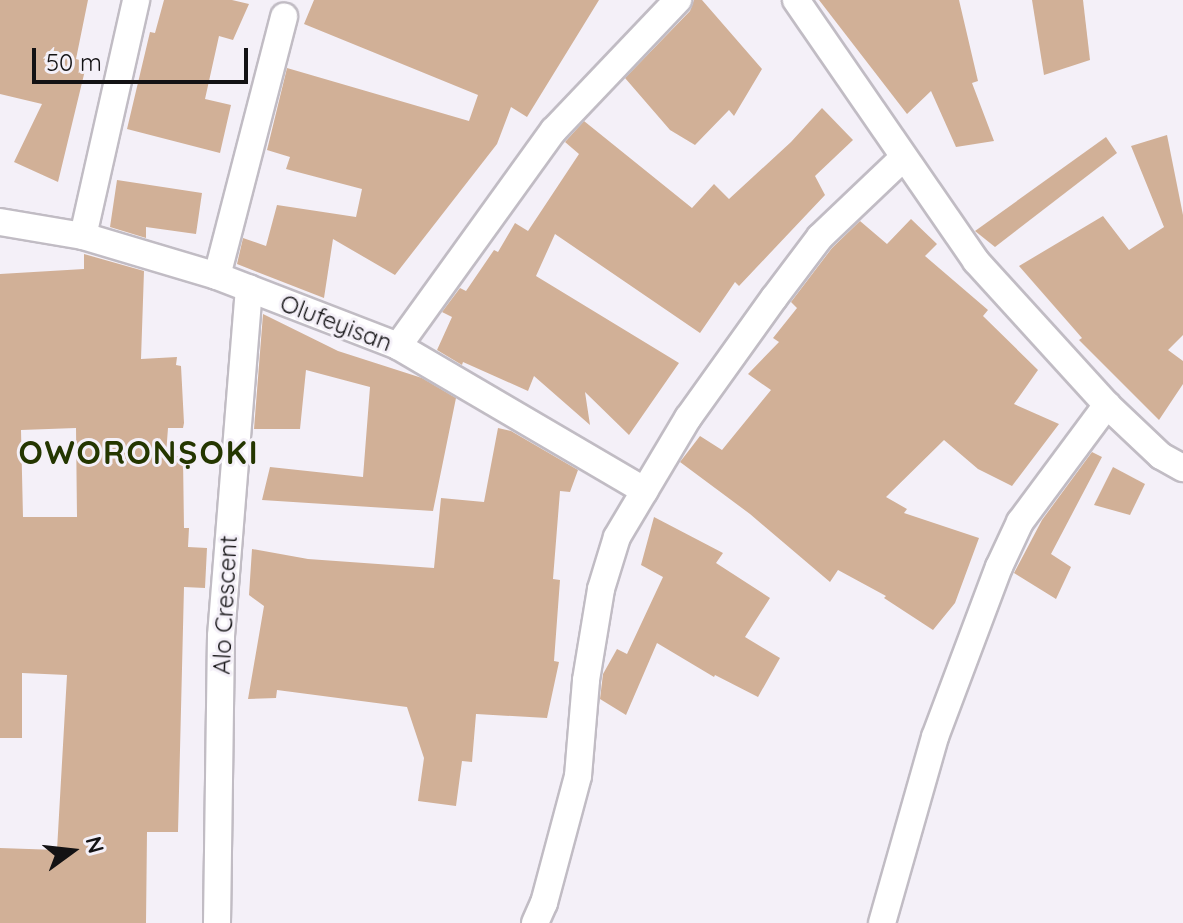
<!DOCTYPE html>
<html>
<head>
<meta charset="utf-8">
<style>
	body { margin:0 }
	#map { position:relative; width:1183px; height:923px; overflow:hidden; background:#f4f0f8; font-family:Quicksand,sans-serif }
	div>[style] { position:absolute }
	.building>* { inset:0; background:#d1b097 }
	.roads { filter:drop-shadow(2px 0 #c1bcc4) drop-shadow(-2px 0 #c1bcc4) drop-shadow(0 2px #c1bcc4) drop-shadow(0 -2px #c1bcc4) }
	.minor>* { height:26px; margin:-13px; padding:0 13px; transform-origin:13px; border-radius:13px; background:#fff }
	span { translate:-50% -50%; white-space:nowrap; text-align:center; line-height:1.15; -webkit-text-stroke:6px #f4f0f8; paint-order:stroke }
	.street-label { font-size:24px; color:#131214 }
	.district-label { font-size:32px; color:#243600; font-weight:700; letter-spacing:2px }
	.north { position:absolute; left:32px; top:811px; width:80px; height:80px; -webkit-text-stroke:6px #f4f0f8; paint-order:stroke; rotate:75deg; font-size:22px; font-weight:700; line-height:32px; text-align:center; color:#131214 }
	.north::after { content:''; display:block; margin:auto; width:28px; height:36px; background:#131214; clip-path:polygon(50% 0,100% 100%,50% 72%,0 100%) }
	.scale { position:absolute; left:32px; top:48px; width:216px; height:36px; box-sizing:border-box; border:4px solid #131214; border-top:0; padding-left:10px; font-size:24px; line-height:28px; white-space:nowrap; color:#131214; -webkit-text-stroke:6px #f4f0f8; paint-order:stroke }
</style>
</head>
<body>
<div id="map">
	<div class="building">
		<div style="clip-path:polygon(0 0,88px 0,76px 59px,87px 62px,58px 182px,14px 162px,42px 104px,0 94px)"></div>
		<div style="clip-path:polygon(164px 0,232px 0,249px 4px,233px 40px,219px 36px,205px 99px,231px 105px,220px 153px,127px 129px,150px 32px,155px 33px)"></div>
		<div style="clip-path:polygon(314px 0,599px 0,527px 117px,511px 107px,497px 144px,395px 275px,333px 239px,324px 298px,237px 264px,243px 238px,266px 246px,277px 205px,356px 217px,362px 189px,286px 169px,290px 157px,267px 150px,287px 68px,469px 121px,478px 95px,304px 24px)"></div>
		<div style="clip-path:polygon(694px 0,702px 0,762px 69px,734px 116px,729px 110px,695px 145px,670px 130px,625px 78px,690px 11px)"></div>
		<div style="clip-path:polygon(819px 0,959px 0,978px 81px,972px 83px,994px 141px,956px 147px,931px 91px,907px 114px)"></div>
		<div style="clip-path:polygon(1032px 0,1083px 0,1090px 60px,1044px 75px)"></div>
		<div style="clip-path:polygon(822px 108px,853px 140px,815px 176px,825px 195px,739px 286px,735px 282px,700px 333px,555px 234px,536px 276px,679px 363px,629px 435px,585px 392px,590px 425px,534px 376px,528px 391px,463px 362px,462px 365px,437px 350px,452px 317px,442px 312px,460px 288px,466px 291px,494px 250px,498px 252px,515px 223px,528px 231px,579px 154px,565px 142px,584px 121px,692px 208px,714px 184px,729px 199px,791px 142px)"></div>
		<div style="clip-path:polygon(1167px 135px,1183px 215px,1183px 335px,1168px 350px,1183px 361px,1183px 384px,1159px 420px,1079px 340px,1082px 338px,1019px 266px,1103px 216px,1129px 250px,1164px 227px,1131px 146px)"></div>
		<div style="clip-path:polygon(1106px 137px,1117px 153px,995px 247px,975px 231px)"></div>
		<div style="clip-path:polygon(117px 180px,202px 193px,196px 234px,146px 227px,146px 238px,110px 227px)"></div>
		<div style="clip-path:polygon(911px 219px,937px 244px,925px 256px,988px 310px,983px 316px,1038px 370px,1014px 404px,1059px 424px,1012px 486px,978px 469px,944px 440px,886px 497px,907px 509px,904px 513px,979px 538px,955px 603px,933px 630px,884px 598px,886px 596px,838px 570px,830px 582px,750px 514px,680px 462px,700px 436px,722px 450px,771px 390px,748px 374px,779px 342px,773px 338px,797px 308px,791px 302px,832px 248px,860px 221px,887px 244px)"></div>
		<div style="clip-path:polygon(evenodd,84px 254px,144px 271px,141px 359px,177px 357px,176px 365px,181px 366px,184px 423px,183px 428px,168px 428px,166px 455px,183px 457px,184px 528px,189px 528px,188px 547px,207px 548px,205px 588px,184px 587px,178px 832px,147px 832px,146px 923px,0 923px,0 848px,57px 850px,67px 675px,22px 673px,22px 738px,0 738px,0 274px,84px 269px,84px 254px,76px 428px,77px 517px,23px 517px,21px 430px,76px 428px)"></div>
		<div style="clip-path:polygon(263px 314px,338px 351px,422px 378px,456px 398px,433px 511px,262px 500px,270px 467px,363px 477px,370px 387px,306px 370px,300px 429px,254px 429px)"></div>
		<div style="clip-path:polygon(498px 428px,511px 431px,578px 470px,570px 492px,560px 491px,553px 579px,560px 580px,554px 661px,559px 662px,547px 718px,476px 714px,472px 762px,462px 761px,456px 806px,418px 801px,424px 758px,407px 707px,277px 690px,276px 698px,248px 699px,264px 606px,249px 595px,252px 549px,308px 559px,434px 568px,441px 498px,484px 502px)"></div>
		<div style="clip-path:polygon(1092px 452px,1102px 457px,1051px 554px,1071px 567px,1056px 599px,1014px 573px,1042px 520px)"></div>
		<div style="clip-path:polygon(1113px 467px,1145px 484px,1130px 515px,1094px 505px)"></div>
		<div style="clip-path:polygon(654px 517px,723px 553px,716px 563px,770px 598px,745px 637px,780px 658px,758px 697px,715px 675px,714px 677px,657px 643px,626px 715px,600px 699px,603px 674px,617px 649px,627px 654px,663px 577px,641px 565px)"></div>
	</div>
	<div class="roads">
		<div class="minor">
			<div style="left:796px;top:0;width:317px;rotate:55.4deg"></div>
			<div style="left:976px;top:261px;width:195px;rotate:47.7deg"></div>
			<div style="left:1107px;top:405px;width:74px;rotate:43.4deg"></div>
			<div style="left:1161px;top:456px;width:25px;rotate:29deg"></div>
			<div style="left:0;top:222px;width:84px;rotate:9.6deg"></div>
			<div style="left:83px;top:236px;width:140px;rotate:16.6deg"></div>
			<div style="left:217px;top:276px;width:194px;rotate:21.1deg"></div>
			<div style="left:398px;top:346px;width:286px;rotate:30.4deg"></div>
			<div style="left:83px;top:236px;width:242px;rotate:-77.3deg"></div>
			<div style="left:217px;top:276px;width:268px;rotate:-75.5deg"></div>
			<div style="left:398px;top:346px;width:266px;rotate:-54.2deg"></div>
			<div style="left:554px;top:130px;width:180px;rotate:-46.4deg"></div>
			<div style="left:217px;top:923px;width:287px;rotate:-89.2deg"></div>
			<div style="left:221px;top:636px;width:349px;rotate:-85.4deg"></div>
			<div style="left:535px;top:923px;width:22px;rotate:-66deg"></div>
			<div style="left:544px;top:903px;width:131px;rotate:-75deg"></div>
			<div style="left:578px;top:776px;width:96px;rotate:-85.2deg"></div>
			<div style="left:586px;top:680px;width:92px;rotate:-80.6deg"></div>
			<div style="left:601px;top:589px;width:54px;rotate:-72.9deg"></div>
			<div style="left:617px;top:537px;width:139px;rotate:-59.2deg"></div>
			<div style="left:688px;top:418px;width:148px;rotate:-54.4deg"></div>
			<div style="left:774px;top:298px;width:76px;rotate:-53deg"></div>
			<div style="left:820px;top:237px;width:115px;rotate:-43.6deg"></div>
			<div style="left:882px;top:923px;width:193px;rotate:-74.1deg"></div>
			<div style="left:935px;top:737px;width:182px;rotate:-69.4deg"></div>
			<div style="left:999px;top:567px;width:50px;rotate:-65deg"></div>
			<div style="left:1020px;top:522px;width:146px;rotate:-53.4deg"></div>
		</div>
	</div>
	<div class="street-label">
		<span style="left:336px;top:323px;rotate:21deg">Olufeyisan</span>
		<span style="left:225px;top:605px;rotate:-87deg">Alo Crescent</span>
	</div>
	<div class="district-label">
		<span style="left:139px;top:452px">OWORONṢOKI</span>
	</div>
	<div class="north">N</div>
	<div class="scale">50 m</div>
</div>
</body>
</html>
